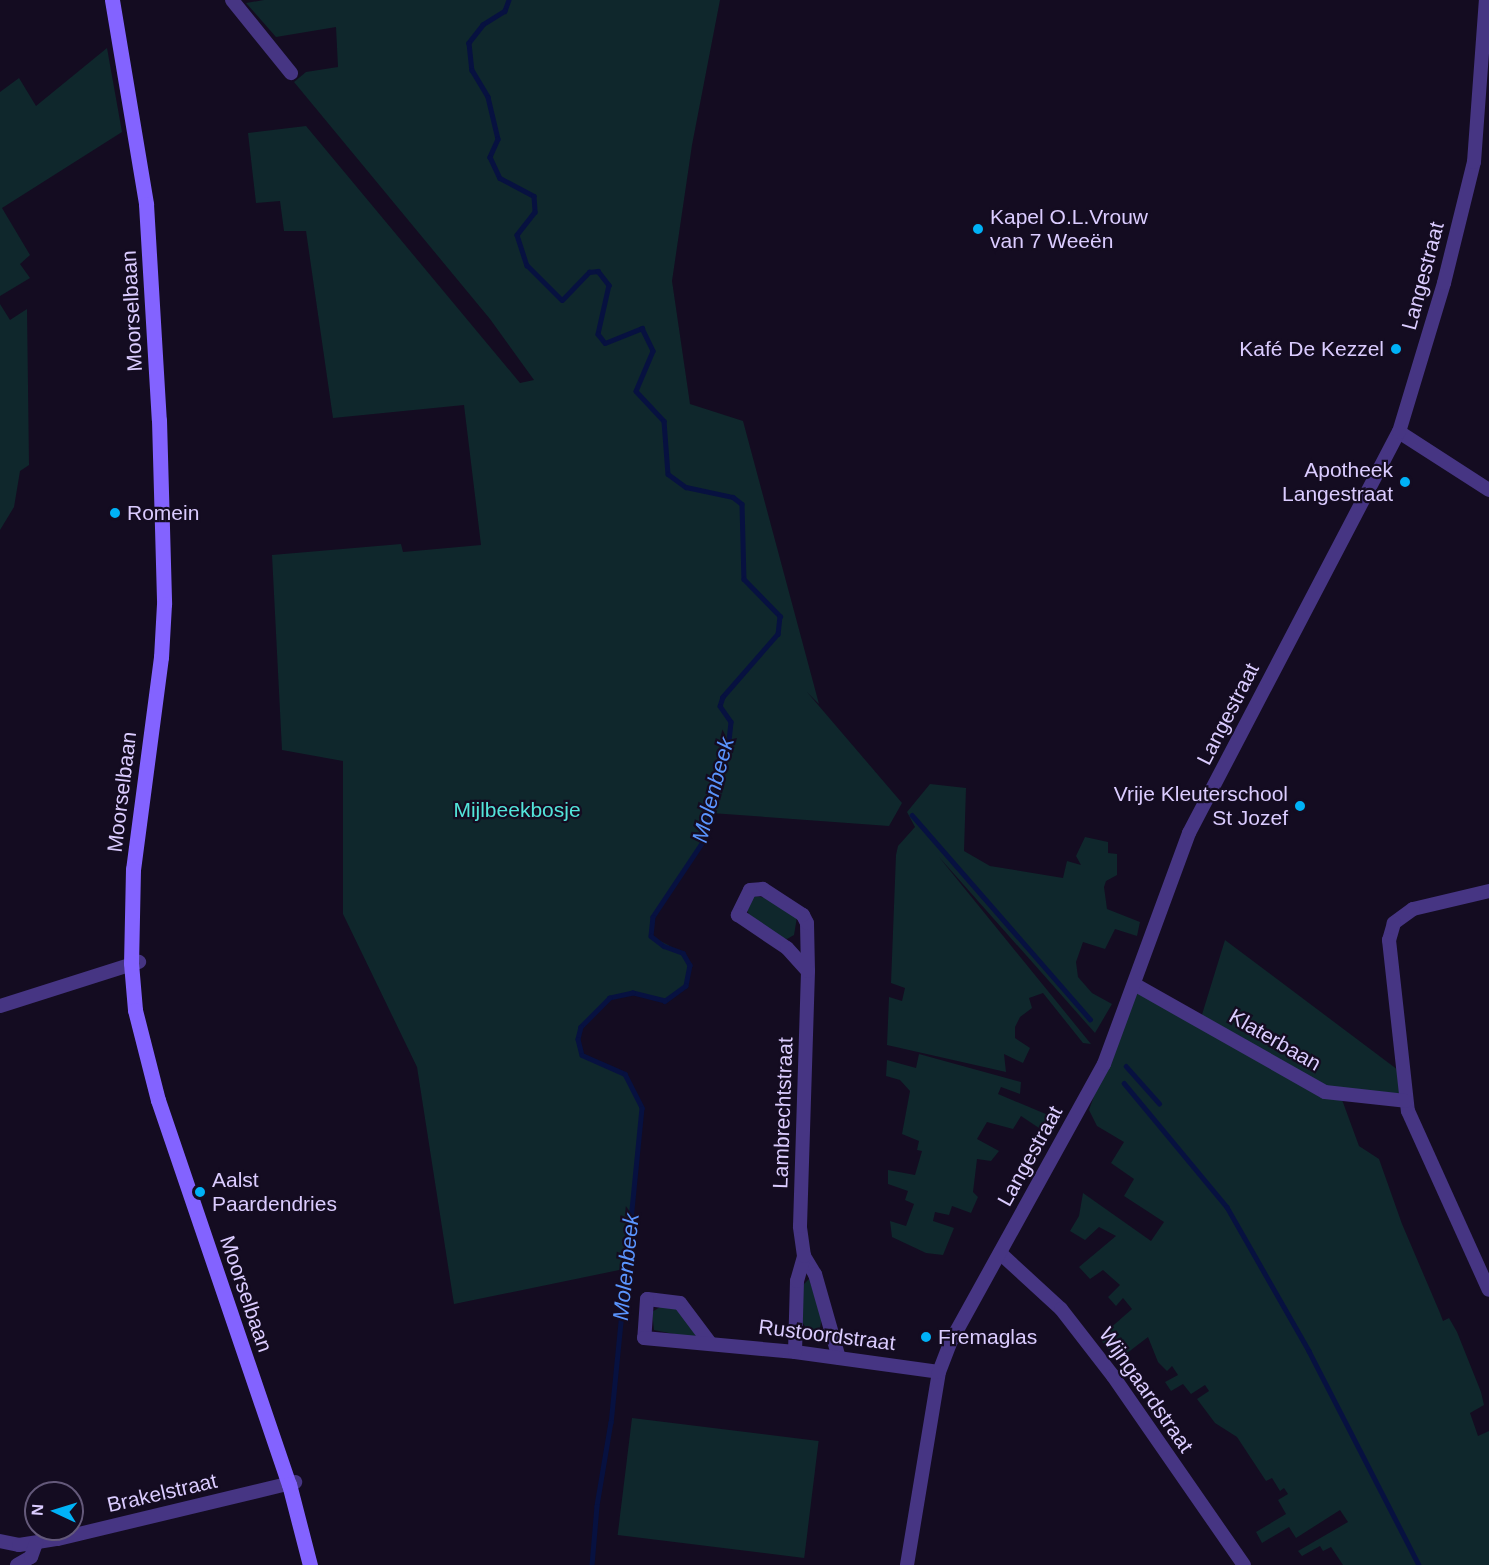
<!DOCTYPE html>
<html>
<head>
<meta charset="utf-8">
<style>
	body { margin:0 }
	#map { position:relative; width:1489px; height:1565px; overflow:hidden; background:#140c21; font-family:Arial,sans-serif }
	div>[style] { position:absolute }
	.green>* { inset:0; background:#0f272c; transform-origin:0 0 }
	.stream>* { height:4.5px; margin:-2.25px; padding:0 2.25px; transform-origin:2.25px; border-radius:2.25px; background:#071140 }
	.minor>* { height:14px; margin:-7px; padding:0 7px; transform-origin:7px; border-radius:7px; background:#463583 }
	.secondary>* { height:15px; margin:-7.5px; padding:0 7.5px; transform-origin:7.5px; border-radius:7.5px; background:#8363ff }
	.dots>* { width:16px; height:16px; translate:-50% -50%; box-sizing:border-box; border:3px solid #140c21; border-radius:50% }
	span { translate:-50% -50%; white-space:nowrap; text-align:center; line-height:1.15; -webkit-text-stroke:4.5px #140c21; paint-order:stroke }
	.poi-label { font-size:21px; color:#dbccff }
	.left { translate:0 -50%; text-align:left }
	.right { translate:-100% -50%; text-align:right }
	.street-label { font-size:21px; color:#dbccff }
	.park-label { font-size:21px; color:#53e4da }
	.water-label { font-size:22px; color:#5a95ff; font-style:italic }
	.north { position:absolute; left:24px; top:1481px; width:60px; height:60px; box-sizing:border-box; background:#140c21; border:2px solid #64597a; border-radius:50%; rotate:274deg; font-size:16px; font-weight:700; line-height:24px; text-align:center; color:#dbccff }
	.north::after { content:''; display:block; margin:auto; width:21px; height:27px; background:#00b2f7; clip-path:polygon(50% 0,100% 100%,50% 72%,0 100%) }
</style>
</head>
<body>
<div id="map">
	<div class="green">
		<div style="clip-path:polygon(264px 0,720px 0,692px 145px,672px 281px,690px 404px,743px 421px,819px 704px,807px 692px,902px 803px,889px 826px,711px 813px,703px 842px,653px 917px,651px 936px,683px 953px,690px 965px,686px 986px,665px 1001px,633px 993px,610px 998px,581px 1027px,578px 1039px,582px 1055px,625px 1074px,642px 1108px,624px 1269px,454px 1304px,417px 1067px,343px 914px,343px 761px,282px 750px,272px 555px,401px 544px,403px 552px,481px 545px,464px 405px,333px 418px,306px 231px,284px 231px,280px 201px,256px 203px,248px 133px,306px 126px,520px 383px,534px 380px,490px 319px,294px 82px,306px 72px,338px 67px,336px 27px,276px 37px,246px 3px)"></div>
		<div style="clip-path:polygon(107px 48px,122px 132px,2px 208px,30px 255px,20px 264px,30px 278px,0 296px,0 92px,19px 78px,36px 106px)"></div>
		<div style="clip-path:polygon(0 304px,10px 320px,27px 309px,29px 465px,20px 471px,14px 507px,0 530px)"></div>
		<div style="clip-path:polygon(930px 784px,966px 788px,964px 851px,990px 866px,1063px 878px,1067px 861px,1081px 865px,1076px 856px,1085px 837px,1108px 842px,1108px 853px,1117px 854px,1117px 875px,1106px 881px,1104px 887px,1107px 909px,1140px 922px,1137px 936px,1115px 929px,1105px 949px,1083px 942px,1076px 962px,1078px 977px,1092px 993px,1112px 1004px,1095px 1033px,939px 857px,1091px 1044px,1083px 1043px,1043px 993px,1029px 998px,1032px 1008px,1020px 1017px,1015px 1027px,1015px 1038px,1030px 1048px,1023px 1063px,1004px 1054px,1006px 1072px,887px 1045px,889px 997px,902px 1001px,905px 988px,891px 983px,896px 855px,898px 846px,915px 827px,907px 812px)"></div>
		<div style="clip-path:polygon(754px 896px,767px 898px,797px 917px,794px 935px,787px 939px,780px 937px,750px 918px,747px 909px)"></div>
		<div style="clip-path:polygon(1225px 940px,1406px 1076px,1406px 1101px,1341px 1097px,1359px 1146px,1379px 1159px,1402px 1224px,1440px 1313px,1443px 1321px,1449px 1318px,1457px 1332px,1481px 1392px,1484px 1405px,1470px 1413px,1478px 1436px,1489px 1431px,1489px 1565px,1343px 1565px,1331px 1547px,1323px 1551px,1320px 1546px,1302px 1556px,1298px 1551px,1348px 1522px,1340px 1510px,1296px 1538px,1289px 1527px,1262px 1543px,1256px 1532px,1286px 1514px,1278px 1500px,1288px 1494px,1284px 1488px,1280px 1491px,1272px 1478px,1266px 1481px,1237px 1437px,1215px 1423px,1197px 1399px,1209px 1391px,1205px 1385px,1191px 1394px,1183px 1384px,1171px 1391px,1165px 1382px,1178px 1375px,1172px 1366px,1167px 1371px,1158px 1362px,1148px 1337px,1118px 1360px,1099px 1338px,1132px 1309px,1123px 1298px,1116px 1306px,1108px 1297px,1120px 1285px,1103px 1270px,1090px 1279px,1079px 1267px,1116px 1236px,1099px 1227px,1085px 1240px,1070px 1231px,1079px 1216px,1083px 1193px,1151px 1241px,1164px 1222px,1124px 1196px,1134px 1179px,1111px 1163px,1124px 1142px,1097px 1126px,1089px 1110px,1134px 984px,1200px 1021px)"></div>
		<div style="clip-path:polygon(919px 1054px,1021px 1082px,1020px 1094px,1001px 1087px,998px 1094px,1060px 1120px,1051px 1136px,1021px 1116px,1013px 1129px,987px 1122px,977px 1139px,999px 1151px,991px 1161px,977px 1159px,973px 1192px,978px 1197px,971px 1213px,952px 1206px,949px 1215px,935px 1212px,933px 1221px,954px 1228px,943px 1255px,926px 1253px,892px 1237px,890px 1221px,906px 1226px,914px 1204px,905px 1200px,908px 1191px,888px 1184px,888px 1170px,915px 1175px,922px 1151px,917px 1150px,919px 1141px,902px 1134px,910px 1091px,900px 1080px,886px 1076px,887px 1060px,916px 1068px)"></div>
		<div style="clip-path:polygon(809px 1279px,822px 1318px,817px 1343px,802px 1322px,803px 1285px)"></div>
		<div style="clip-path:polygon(675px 1307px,699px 1339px,654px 1330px,652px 1312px,660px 1307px)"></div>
		<div style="left:632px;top:1418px;width:188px;height:118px;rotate:7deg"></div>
	</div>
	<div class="stream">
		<div style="left:509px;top:0;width:12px;rotate:110deg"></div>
		<div style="left:505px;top:11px;width:26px;rotate:148deg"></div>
		<div style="left:483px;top:25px;width:23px;rotate:128deg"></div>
		<div style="left:469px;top:43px;width:27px;rotate:84deg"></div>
		<div style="left:472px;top:70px;width:31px;rotate:59deg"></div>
		<div style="left:488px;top:97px;width:43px;rotate:76.6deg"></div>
		<div style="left:498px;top:139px;width:20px;rotate:114deg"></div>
		<div style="left:490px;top:157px;width:23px;rotate:65deg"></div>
		<div style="left:500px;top:178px;width:38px;rotate:28deg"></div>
		<div style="left:534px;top:196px;width:16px;rotate:86deg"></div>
		<div style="left:535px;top:212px;width:29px;rotate:128deg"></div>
		<div style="left:517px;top:235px;width:32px;rotate:72deg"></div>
		<div style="left:527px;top:265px;width:49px;rotate:45deg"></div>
		<div style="left:562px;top:300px;width:39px;rotate:-46deg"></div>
		<div style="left:589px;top:272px;width:9px;rotate:-6deg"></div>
		<div style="left:598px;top:271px;width:18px;rotate:52deg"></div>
		<div style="left:609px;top:285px;width:50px;rotate:102.7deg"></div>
		<div style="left:598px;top:334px;width:11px;rotate:52deg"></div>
		<div style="left:605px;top:343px;width:40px;rotate:-22deg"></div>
		<div style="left:642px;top:328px;width:25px;rotate:64deg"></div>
		<div style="left:653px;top:351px;width:43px;rotate:113deg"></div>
		<div style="left:636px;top:391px;width:41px;rotate:47deg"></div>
		<div style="left:664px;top:421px;width:53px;rotate:85.7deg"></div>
		<div style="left:668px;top:474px;width:22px;rotate:36deg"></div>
		<div style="left:686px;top:487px;width:48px;rotate:12deg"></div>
		<div style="left:733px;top:497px;width:11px;rotate:38deg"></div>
		<div style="left:742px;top:504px;width:75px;rotate:88.5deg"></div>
		<div style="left:744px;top:579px;width:52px;rotate:45.8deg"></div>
		<div style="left:780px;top:616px;width:18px;rotate:96deg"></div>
		<div style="left:778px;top:634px;width:84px;rotate:131.1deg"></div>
		<div style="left:723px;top:697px;width:9px;rotate:108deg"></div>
		<div style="left:720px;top:706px;width:19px;rotate:55deg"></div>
		<div style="left:731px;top:722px;width:30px;rotate:96deg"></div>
		<div style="left:728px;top:752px;width:93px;rotate:105.5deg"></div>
		<div style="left:703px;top:842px;width:90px;rotate:123.7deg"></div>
		<div style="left:653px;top:917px;width:19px;rotate:96deg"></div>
		<div style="left:651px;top:936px;width:16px;rotate:38deg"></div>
		<div style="left:664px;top:946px;width:20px;rotate:20deg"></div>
		<div style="left:683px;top:953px;width:14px;rotate:60deg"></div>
		<div style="left:690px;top:965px;width:21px;rotate:101deg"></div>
		<div style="left:686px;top:986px;width:26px;rotate:144deg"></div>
		<div style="left:665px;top:1001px;width:33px;rotate:-166deg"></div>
		<div style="left:633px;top:993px;width:24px;rotate:168deg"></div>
		<div style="left:610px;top:998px;width:41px;rotate:135deg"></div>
		<div style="left:581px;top:1027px;width:12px;rotate:104deg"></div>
		<div style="left:578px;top:1039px;width:16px;rotate:76deg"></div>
		<div style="left:582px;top:1055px;width:47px;rotate:23.8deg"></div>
		<div style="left:625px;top:1074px;width:38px;rotate:63deg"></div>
		<div style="left:642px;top:1108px;width:316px;rotate:95.6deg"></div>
		<div style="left:611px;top:1422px;width:85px;rotate:99.5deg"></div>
		<div style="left:597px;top:1506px;width:59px;rotate:94.8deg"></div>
		<div style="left:912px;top:815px;width:271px;rotate:48.9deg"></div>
		<div style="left:1126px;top:1066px;width:50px;rotate:48.3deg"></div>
		<div style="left:1124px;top:1083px;width:161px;rotate:50.3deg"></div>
		<div style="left:1227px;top:1207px;width:166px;rotate:60.3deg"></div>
		<div style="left:1309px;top:1351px;width:241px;rotate:62.8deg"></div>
	</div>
	<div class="minor">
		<div style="left:232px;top:0;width:94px;rotate:51.1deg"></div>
		<div style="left:1399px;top:432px;width:107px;rotate:32.8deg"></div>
		<div style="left:1489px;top:891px;width:78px;rotate:166.7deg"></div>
		<div style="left:1413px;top:909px;width:24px;rotate:144deg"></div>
		<div style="left:1394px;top:923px;width:18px;rotate:106deg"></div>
		<div style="left:1389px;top:940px;width:172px;rotate:83.7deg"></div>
		<div style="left:1408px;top:1111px;width:196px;rotate:65.7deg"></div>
		<div style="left:1134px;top:984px;width:219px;rotate:29.5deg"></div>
		<div style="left:1325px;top:1092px;width:81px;rotate:6.3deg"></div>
		<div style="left:0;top:1006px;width:146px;rotate:-17.6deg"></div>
		<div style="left:1000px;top:1253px;width:83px;rotate:42.6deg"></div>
		<div style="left:1061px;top:1309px;width:85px;rotate:52.2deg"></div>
		<div style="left:1113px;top:1376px;width:230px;rotate:55.3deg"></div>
		<div style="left:804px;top:1256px;width:21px;rotate:59deg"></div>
		<div style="left:815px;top:1274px;width:87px;rotate:74.1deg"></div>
		<div style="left:710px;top:1343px;width:50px;rotate:-126.9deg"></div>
		<div style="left:680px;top:1303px;width:33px;rotate:-173deg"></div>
		<div style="left:647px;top:1299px;width:39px;rotate:94deg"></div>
		<div style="left:644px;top:1338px;width:152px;rotate:5.3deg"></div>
		<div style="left:795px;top:1352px;width:145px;rotate:7.9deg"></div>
		<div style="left:795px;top:1352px;width:71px;rotate:-88.4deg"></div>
		<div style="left:797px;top:1281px;width:26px;rotate:-74deg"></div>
		<div style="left:804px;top:1256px;width:30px;rotate:-98deg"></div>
		<div style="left:800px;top:1226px;width:255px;rotate:-88.2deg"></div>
		<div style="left:808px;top:971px;width:48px;rotate:-91.2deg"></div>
		<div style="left:807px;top:923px;width:9px;rotate:-117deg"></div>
		<div style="left:803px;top:915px;width:48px;rotate:-147deg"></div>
		<div style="left:763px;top:889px;width:13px;rotate:176deg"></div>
		<div style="left:750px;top:890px;width:28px;rotate:116deg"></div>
		<div style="left:738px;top:915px;width:59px;rotate:34deg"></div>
		<div style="left:787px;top:948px;width:31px;rotate:48deg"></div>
		<div style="left:0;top:1541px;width:19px;rotate:12deg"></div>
		<div style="left:19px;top:1545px;width:39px;rotate:-9deg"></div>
		<div style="left:58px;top:1539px;width:244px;rotate:-13.5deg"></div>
		<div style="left:17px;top:1565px;width:16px;rotate:-30deg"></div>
		<div style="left:31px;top:1557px;width:15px;rotate:-70deg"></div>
		<div style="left:907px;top:1565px;width:196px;rotate:-80.6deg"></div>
		<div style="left:939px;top:1372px;width:33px;rotate:-69deg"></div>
		<div style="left:951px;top:1341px;width:316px;rotate:-61.1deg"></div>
		<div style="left:1104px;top:1064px;width:246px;rotate:-69.8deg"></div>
		<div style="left:1189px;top:833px;width:453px;rotate:-62.4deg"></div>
		<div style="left:1399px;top:432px;width:156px;rotate:-73.2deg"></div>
		<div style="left:1444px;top:283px;width:125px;rotate:-76.1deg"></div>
		<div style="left:1474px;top:162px;width:162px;rotate:-85.8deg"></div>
	</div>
	<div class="secondary">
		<div style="left:112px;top:0;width:207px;rotate:80.5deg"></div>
		<div style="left:146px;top:204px;width:216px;rotate:86.6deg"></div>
		<div style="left:159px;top:420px;width:184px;rotate:88.4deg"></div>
		<div style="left:164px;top:604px;width:53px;rotate:93.2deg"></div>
		<div style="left:161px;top:657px;width:214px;rotate:97.5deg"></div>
		<div style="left:133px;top:869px;width:94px;rotate:91.2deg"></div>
		<div style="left:131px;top:963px;width:47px;rotate:85.1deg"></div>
		<div style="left:135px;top:1010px;width:93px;rotate:75.7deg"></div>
		<div style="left:158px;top:1100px;width:406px;rotate:71.2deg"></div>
		<div style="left:289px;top:1484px;width:84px;rotate:75.5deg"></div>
	</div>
	<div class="dots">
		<div style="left:978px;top:229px;background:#00b2f7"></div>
		<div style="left:1396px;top:349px;background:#00b2f7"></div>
		<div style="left:1405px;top:482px;background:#00b2f7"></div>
		<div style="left:115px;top:513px;background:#00b2f7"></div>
		<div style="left:1300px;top:806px;background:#00b2f7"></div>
		<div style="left:200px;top:1192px;background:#00b2f7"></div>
		<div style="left:926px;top:1337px;background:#00b2f7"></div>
	</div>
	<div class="poi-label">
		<span class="left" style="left:990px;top:229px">Kapel O.L.Vrouw<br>van 7 Weeën</span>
		<span class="right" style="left:1384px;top:349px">Kafé De Kezzel</span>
		<span class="right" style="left:1393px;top:482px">Apotheek<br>Langestraat</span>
		<span class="left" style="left:127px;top:513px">Romein</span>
		<span class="right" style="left:1288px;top:806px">Vrije Kleuterschool<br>St Jozef</span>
		<span class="left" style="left:212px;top:1192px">Aalst<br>Paardendries</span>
		<span class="left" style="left:938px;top:1337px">Fremaglas</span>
	</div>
	<div class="street-label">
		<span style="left:1423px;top:276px;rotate:-75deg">Langestraat</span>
		<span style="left:132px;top:311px;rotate:-93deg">Moorselbaan</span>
		<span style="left:1228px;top:714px;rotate:-63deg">Langestraat</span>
		<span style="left:122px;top:792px;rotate:-83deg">Moorselbaan</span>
		<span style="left:1275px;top:1040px;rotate:30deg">Klaterbaan</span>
		<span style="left:783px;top:1113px;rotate:-88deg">Lambrechtstraat</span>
		<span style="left:1030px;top:1156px;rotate:-61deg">Langestraat</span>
		<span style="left:246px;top:1294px;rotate:71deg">Moorselbaan</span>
		<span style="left:827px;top:1335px;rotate:7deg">Rustoordstraat</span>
		<span style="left:1146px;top:1390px;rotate:55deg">Wijngaardstraat</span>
		<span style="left:162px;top:1493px;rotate:-13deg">Brakelstraat</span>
	</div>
	<div class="park-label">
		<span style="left:517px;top:810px">Mijlbeekbosje</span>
	</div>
	<div class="water-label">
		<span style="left:713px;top:790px;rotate:-75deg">Molenbeek</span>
		<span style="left:626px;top:1267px;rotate:-84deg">Molenbeek</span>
	</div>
	<div class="north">N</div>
</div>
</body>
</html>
